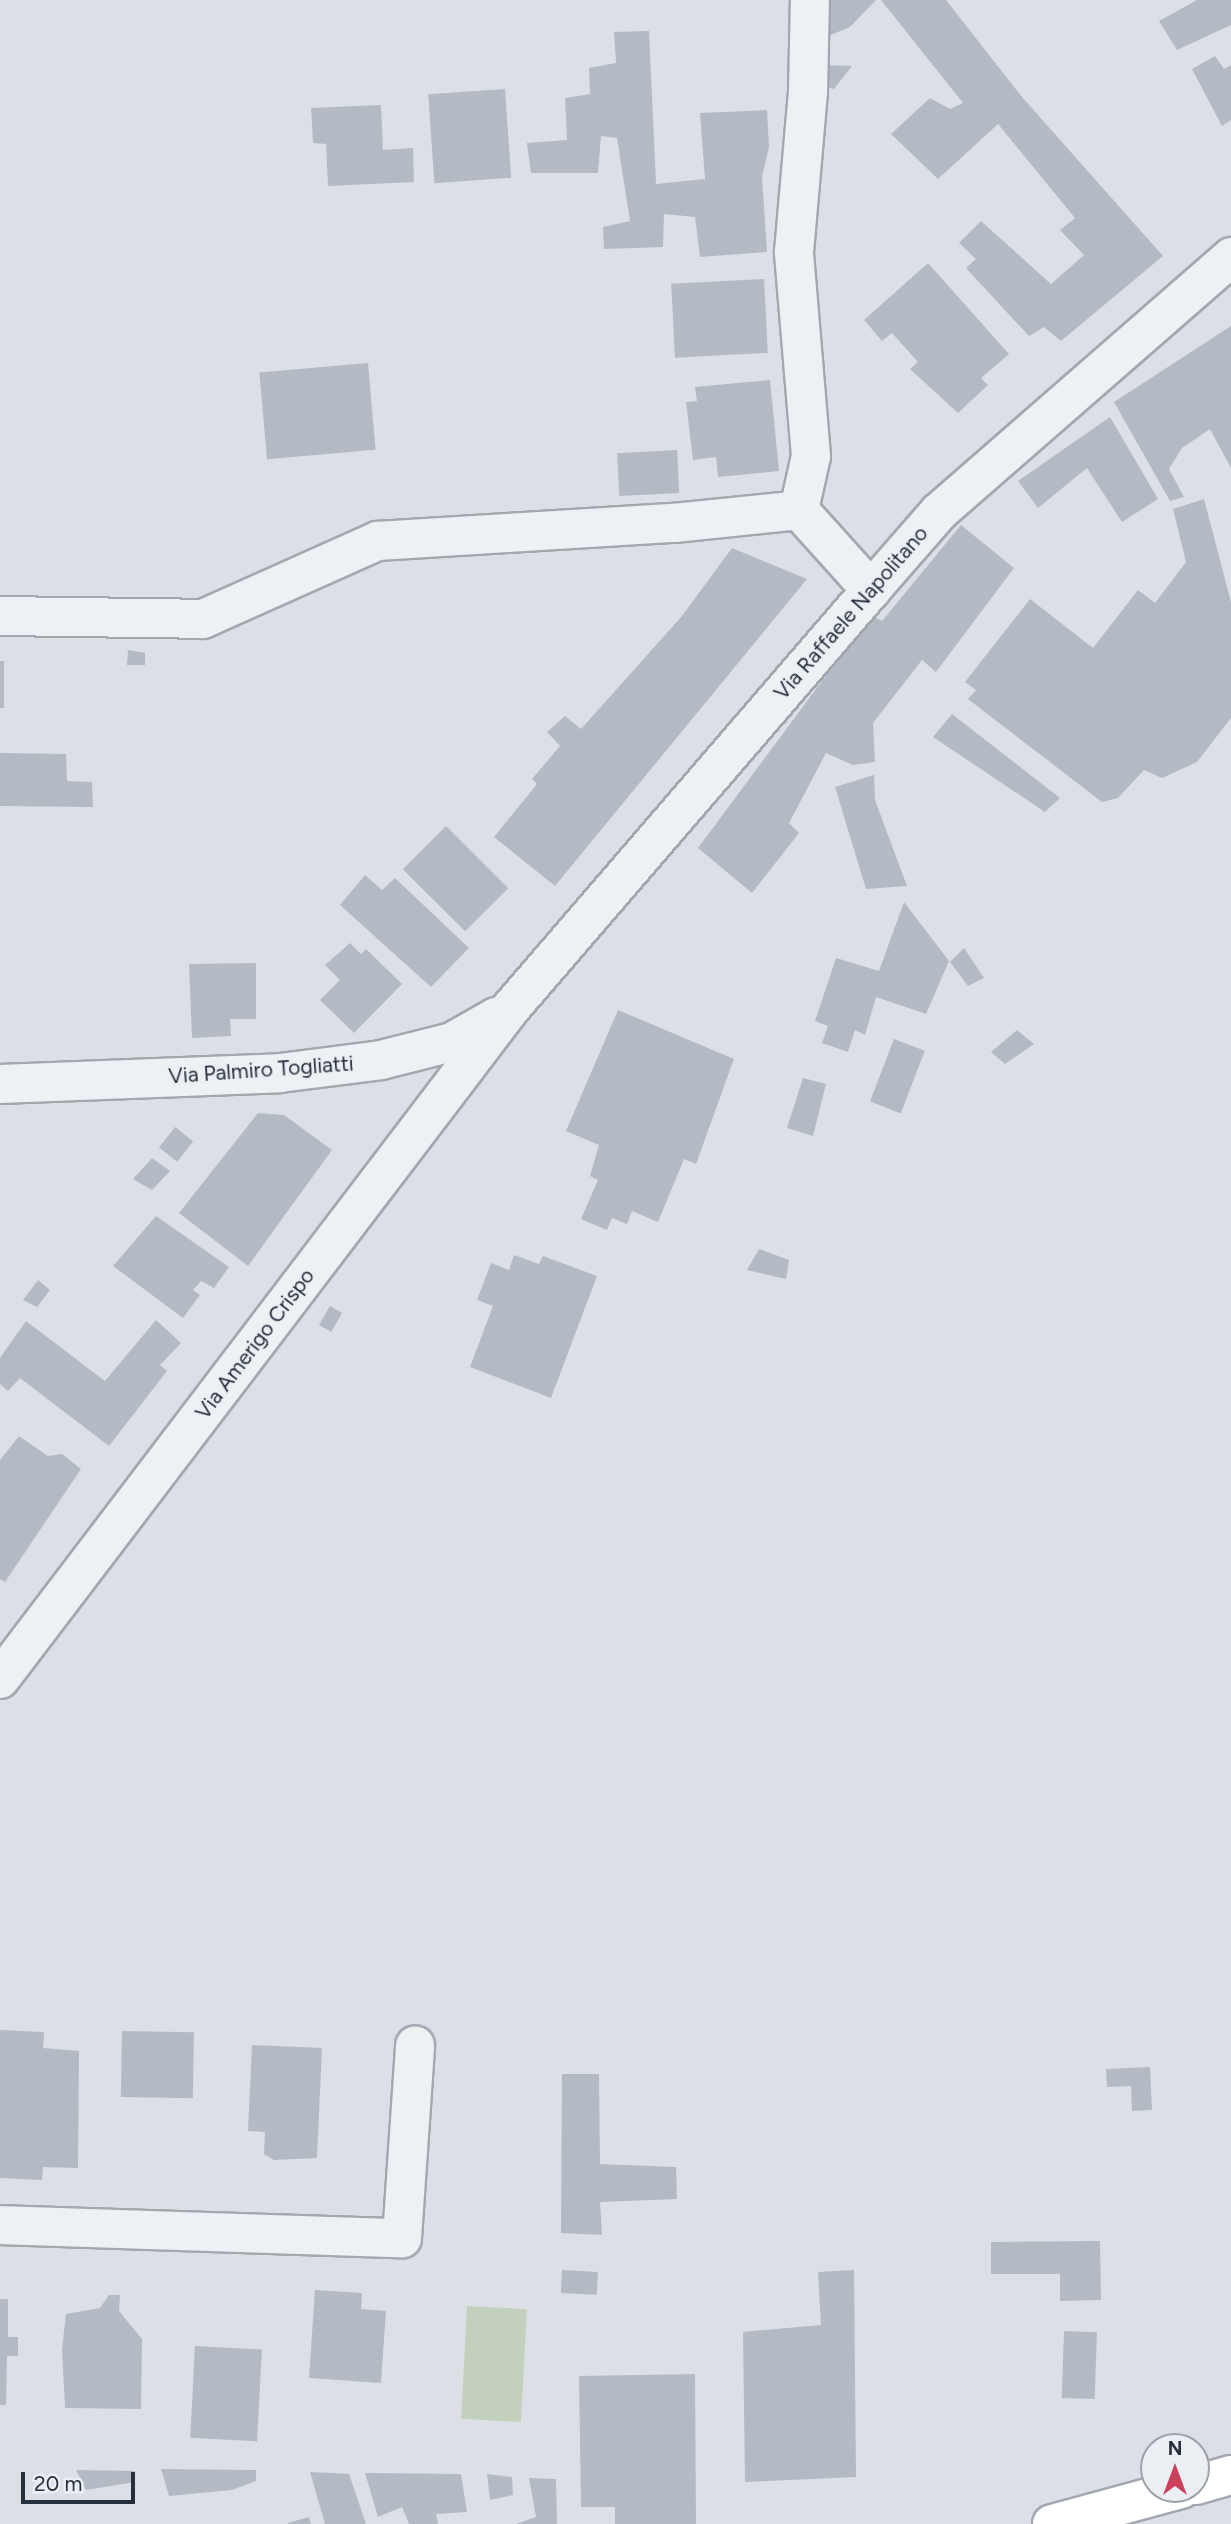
<!DOCTYPE html>
<html>
<head>
<meta charset="utf-8">
<style>
	body { margin:0 }
	#map { position:relative; width:1231px; height:2524px; overflow:hidden; background:#dce0e6; font-family:Figtree,sans-serif }
	div>[style] { position:absolute }
	.green>* { inset:0; background:#c3d0bd; transform-origin:0 0 }
	.building>* { inset:0; background:#b3bac3; transform-origin:0 0 }
	.roads { filter:drop-shadow(2px 0 #a2a7b0) drop-shadow(-2px 0 #a2a7b0) drop-shadow(0 2px #a2a7b0) drop-shadow(0 -2px #a2a7b0) }
	.minor>* { height:38px; margin:-19px; padding:0 19px; transform-origin:19px; border-radius:19px; background:#eef1f4 }
	.major>* { height:38px; margin:-19px; padding:0 19px; transform-origin:19px; border-radius:19px; background:#fff }
	span { translate:-50% -50%; white-space:nowrap; text-align:center; line-height:1.15; -webkit-text-stroke:5px #ebeff4; paint-order:stroke }
	.street-label { font-size:21px; color:#262f3c }
	.north { position:absolute; left:1140px; top:2433px; width:70px; height:70px; box-sizing:border-box; background:#ebeff4; border:2px solid #9ca2aa; border-radius:50%; rotate:0deg; font-size:19px; font-weight:700; line-height:28px; text-align:center; color:#262f3c }
	.north::after { content:''; display:block; margin:auto; width:24px; height:32px; background:#cc405b; clip-path:polygon(50% 0,100% 100%,50% 72%,0 100%) }
	.scale { position:absolute; left:21px; top:2472px; width:114px; height:32px; box-sizing:border-box; border:4px solid #262f3c; border-top:0; padding-left:9px; font-size:21px; line-height:24px; white-space:nowrap; color:#262f3c; -webkit-text-stroke:5px #ebeff4; paint-order:stroke }
</style>
</head>
<body>
<div id="map">
	<div class="green">
		<div style="left:467px;top:2306px;width:60px;height:113px;rotate:3deg"></div>
	</div>
	<div class="building">
		<div style="clip-path:polygon(826px 0,876px 0,850px 27px,826px 37px)"></div>
		<div style="clip-path:polygon(881px 0,946px 0,1022px 97px,1163px 256px,1061px 341px,1044px 327px,1029px 336px,966px 268px,976px 259px,959px 243px,981px 221px,1051px 284px,1084px 255px,1060px 230px,1075px 218px,998px 124px,938px 179px,891px 134px,930px 98px,950px 109px,963px 103px)"></div>
		<div style="clip-path:polygon(1197px 0,1231px 0,1231px 25px,1177px 50px,1159px 21px)"></div>
		<div style="clip-path:polygon(649px 31px,656px 184px,705px 179px,700px 113px,767px 110px,769px 147px,762px 177px,767px 252px,700px 257px,695px 217px,664px 214px,663px 247px,604px 249px,603px 227px,630px 221px,617px 138px,601px 136px,598px 173px,531px 173px,527px 143px,567px 140px,565px 98px,590px 94px,589px 68px,616px 63px,614px 32px)"></div>
		<div style="clip-path:polygon(1215px 56px,1224px 69px,1231px 65px,1231px 120px,1222px 126px,1192px 69px)"></div>
		<div style="clip-path:polygon(823px 65px,852px 66px,834px 89px,821px 86px)"></div>
		<div style="left:505px;top:89px;width:89px;height:77px;rotate:86deg"></div>
		<div style="clip-path:polygon(381px 105px,383px 150px,413px 148px,414px 182px,328px 186px,326px 144px,313px 143px,311px 108px)"></div>
		<div style="clip-path:polygon(928px 263px,1009px 354px,981px 378px,988px 385px,958px 413px,910px 369px,918px 362px,892px 333px,882px 341px,864px 320px)"></div>
		<div style="left:764px;top:279px;width:74px;height:93px;rotate:87deg"></div>
		<div style="clip-path:polygon(1231px 326px,1231px 468px,1210px 429px,1182px 448px,1169px 469px,1184px 497px,1170px 501px,1114px 402px)"></div>
		<div style="left:368px;top:363px;width:87px;height:109px;rotate:85deg"></div>
		<div style="clip-path:polygon(770px 380px,779px 471px,718px 477px,716px 457px,693px 460px,686px 402px,697px 401px,695px 387px)"></div>
		<div style="clip-path:polygon(1110px 417px,1158px 499px,1122px 522px,1087px 468px,1038px 508px,1018px 481px)"></div>
		<div style="left:677px;top:450px;width:43px;height:60px;rotate:87deg"></div>
		<div style="clip-path:polygon(1204px 499px,1231px 602px,1231px 718px,1197px 762px,1162px 778px,1144px 770px,1118px 798px,1102px 802px,968px 699px,976px 690px,965px 682px,1030px 599px,1093px 648px,1138px 590px,1155px 603px,1186px 562px,1173px 509px)"></div>
		<div style="clip-path:polygon(961px 525px,1014px 568px,936px 672px,922px 660px,873px 723px,875px 762px,853px 765px,826px 753px,789px 823px,799px 833px,752px 893px,698px 848px,871px 615px,882px 621px)"></div>
		<div style="clip-path:polygon(732px 548px,807px 579px,555px 886px,494px 837px,537px 784px,532px 779px,560px 746px,547px 732px,565px 716px,581px 729px,682px 616px)"></div>
		<div style="clip-path:polygon(128px 650px,145px 653px,145px 665px,127px 665px)"></div>
		<div style="left:0;top:661px;width:4px;height:47px"></div>
		<div style="clip-path:polygon(952px 714px,1060px 798px,1045px 812px,933px 737px)"></div>
		<div style="clip-path:polygon(0 753px,66px 754px,67px 781px,92px 782px,93px 807px,0 806px)"></div>
		<div style="clip-path:polygon(874px 775px,875px 800px,907px 886px,866px 889px,835px 787px)"></div>
		<div style="left:446px;top:826px;width:88px;height:61px;rotate:45deg"></div>
		<div style="clip-path:polygon(365px 875px,382px 890px,395px 878px,469px 948px,431px 987px,340px 905px)"></div>
		<div style="clip-path:polygon(904px 902px,949px 961px,926px 1014px,876px 997px,865px 1035px,855px 1030px,848px 1052px,822px 1043px,828px 1026px,815px 1021px,836px 958px,879px 971px)"></div>
		<div style="clip-path:polygon(350px 943px,361px 954px,366px 949px,402px 984px,354px 1033px,320px 1000px,340px 980px,325px 965px)"></div>
		<div style="clip-path:polygon(964px 948px,984px 978px,968px 986px,950px 962px)"></div>
		<div style="clip-path:polygon(256px 963px,256px 1019px,230px 1019px,231px 1036px,192px 1038px,189px 964px)"></div>
		<div style="clip-path:polygon(618px 1010px,734px 1059px,696px 1164px,684px 1159px,658px 1222px,632px 1211px,627px 1224px,612px 1218px,607px 1230px,581px 1219px,598px 1180px,590px 1176px,599px 1145px,566px 1131px)"></div>
		<div style="clip-path:polygon(1017px 1030px,1034px 1044px,1005px 1064px,991px 1052px)"></div>
		<div style="left:894px;top:1039px;width:33px;height:67px;rotate:21deg"></div>
		<div style="clip-path:polygon(803px 1078px,826px 1084px,813px 1136px,787px 1128px)"></div>
		<div style="clip-path:polygon(258px 1113px,284px 1115px,332px 1150px,248px 1266px,179px 1213px)"></div>
		<div style="left:175px;top:1127px;width:23px;height:26px;rotate:38deg"></div>
		<div style="clip-path:polygon(152px 1158px,170px 1171px,152px 1190px,133px 1179px)"></div>
		<div style="clip-path:polygon(156px 1216px,229px 1267px,214px 1288px,201px 1281px,193px 1290px,200px 1295px,183px 1318px,113px 1266px)"></div>
		<div style="clip-path:polygon(759px 1249px,789px 1260px,786px 1279px,747px 1270px)"></div>
		<div style="clip-path:polygon(514px 1255px,539px 1264px,543px 1256px,597px 1276px,551px 1398px,470px 1367px,493px 1306px,477px 1300px,491px 1263px,509px 1270px)"></div>
		<div style="clip-path:polygon(38px 1280px,50px 1290px,37px 1307px,23px 1300px)"></div>
		<div style="left:330px;top:1306px;width:14px;height:22px;rotate:30deg"></div>
		<div style="clip-path:polygon(156px 1320px,181px 1343px,160px 1365px,167px 1371px,109px 1446px,20px 1378px,8px 1391px,0 1384px,0 1358px,26px 1321px,105px 1381px)"></div>
		<div style="clip-path:polygon(19px 1436px,48px 1456px,62px 1454px,81px 1469px,5px 1582px,0 1579px,0 1460px)"></div>
		<div style="clip-path:polygon(0 2030px,44px 2032px,43px 2048px,79px 2051px,78px 2168px,43px 2167px,42px 2180px,0 2178px)"></div>
		<div style="left:122px;top:2031px;width:72px;height:66px;rotate:1deg"></div>
		<div style="clip-path:polygon(252px 2045px,322px 2048px,317px 2158px,274px 2160px,264px 2154px,265px 2132px,248px 2131px)"></div>
		<div style="clip-path:polygon(1150px 2067px,1152px 2110px,1132px 2111px,1131px 2086px,1107px 2087px,1106px 2069px)"></div>
		<div style="clip-path:polygon(562px 2074px,599px 2074px,600px 2164px,676px 2167px,677px 2199px,600px 2202px,602px 2235px,561px 2233px)"></div>
		<div style="clip-path:polygon(1100px 2241px,1101px 2300px,1060px 2301px,1060px 2274px,991px 2274px,991px 2242px)"></div>
		<div style="left:562px;top:2270px;width:36px;height:23px;rotate:3deg"></div>
		<div style="clip-path:polygon(854px 2270px,856px 2477px,745px 2482px,743px 2332px,821px 2325px,818px 2272px)"></div>
		<div style="clip-path:polygon(315px 2290px,362px 2293px,361px 2309px,386px 2311px,381px 2383px,309px 2378px)"></div>
		<div style="clip-path:polygon(109px 2295px,120px 2295px,119px 2311px,142px 2339px,141px 2409px,65px 2408px,62px 2349px,66px 2314px,100px 2308px)"></div>
		<div style="clip-path:polygon(0 2299px,8px 2299px,8px 2337px,18px 2337px,18px 2356px,7px 2356px,6px 2405px,0 2405px)"></div>
		<div style="left:1064px;top:2331px;width:33px;height:67px;rotate:2deg"></div>
		<div style="left:195px;top:2346px;width:67px;height:92px;rotate:3deg"></div>
		<div style="clip-path:polygon(695px 2374px,696px 2524px,615px 2524px,615px 2507px,581px 2507px,579px 2376px)"></div>
		<div style="clip-path:polygon(161px 2469px,256px 2470px,256px 2481px,232px 2490px,169px 2496px)"></div>
		<div style="clip-path:polygon(76px 2470px,135px 2471px,135px 2482px,86px 2490px)"></div>
		<div style="clip-path:polygon(310px 2472px,349px 2474px,366px 2524px,325px 2524px)"></div>
		<div style="clip-path:polygon(365px 2473px,461px 2474px,467px 2512px,436px 2514px,438px 2524px,409px 2524px,402px 2507px,378px 2517px)"></div>
		<div style="clip-path:polygon(487px 2474px,512px 2477px,513px 2495px,490px 2500px)"></div>
		<div style="clip-path:polygon(529px 2478px,556px 2479px,557px 2524px,516px 2524px,536px 2517px)"></div>
		<div style="clip-path:polygon(309px 2517px,311px 2524px,288px 2524px,288px 2523px)"></div>
	</div>
	<div class="roads">
		<div class="minor">
			<div style="left:799px;top:510px;width:55px;rotate:-77.5deg"></div>
			<div style="left:811px;top:456px;width:205px;rotate:-94.8deg"></div>
			<div style="left:794px;top:252px;width:161px;rotate:-85deg"></div>
			<div style="left:808px;top:92px;width:92px;rotate:-88.8deg"></div>
			<div style="left:0;top:616px;width:203px;rotate:0.8deg"></div>
			<div style="left:203px;top:619px;width:191px;rotate:-24.1deg"></div>
			<div style="left:377px;top:541px;width:298px;rotate:-3.5deg"></div>
			<div style="left:674px;top:523px;width:126px;rotate:-5.9deg"></div>
			<div style="left:799px;top:510px;width:108px;rotate:48deg"></div>
			<div style="left:0;top:1084px;width:280px;rotate:-2.2deg"></div>
			<div style="left:280px;top:1073px;width:102px;rotate:-7.3deg"></div>
			<div style="left:381px;top:1060px;width:73px;rotate:-14.2deg"></div>
			<div style="left:452px;top:1042px;width:51px;rotate:-29.6deg"></div>
			<div style="left:0;top:1679px;width:842px;rotate:-52.72deg"></div>
			<div style="left:510px;top:1009px;width:553px;rotate:-49.25deg"></div>
			<div style="left:871px;top:590px;width:103px;rotate:-48.9deg"></div>
			<div style="left:939px;top:512px;width:388px;rotate:-41.1deg"></div>
			<div style="left:0;top:2225px;width:402px;rotate:1.9deg"></div>
			<div style="left:402px;top:2238px;width:193px;rotate:-86.1deg"></div>
		</div>
		<div class="major">
			<div style="left:1196px;top:2485px;width:36px;rotate:-16deg"></div>
			<div style="left:1052px;top:2524px;width:134px;rotate:-15.2deg"></div>
		</div>
	</div>
	<div class="street-label">
		<span style="left:851px;top:613px;rotate:-49deg">Via Raffaele Napolitano</span>
		<span style="left:261px;top:1070px;rotate:-4deg">Via Palmiro Togliatti</span>
		<span style="left:255px;top:1344px;rotate:-53deg">Via Amerigo Crispo</span>
	</div>
	<div class="north">N</div>
	<div class="scale">20 m</div>
</div>
</body>
</html>
